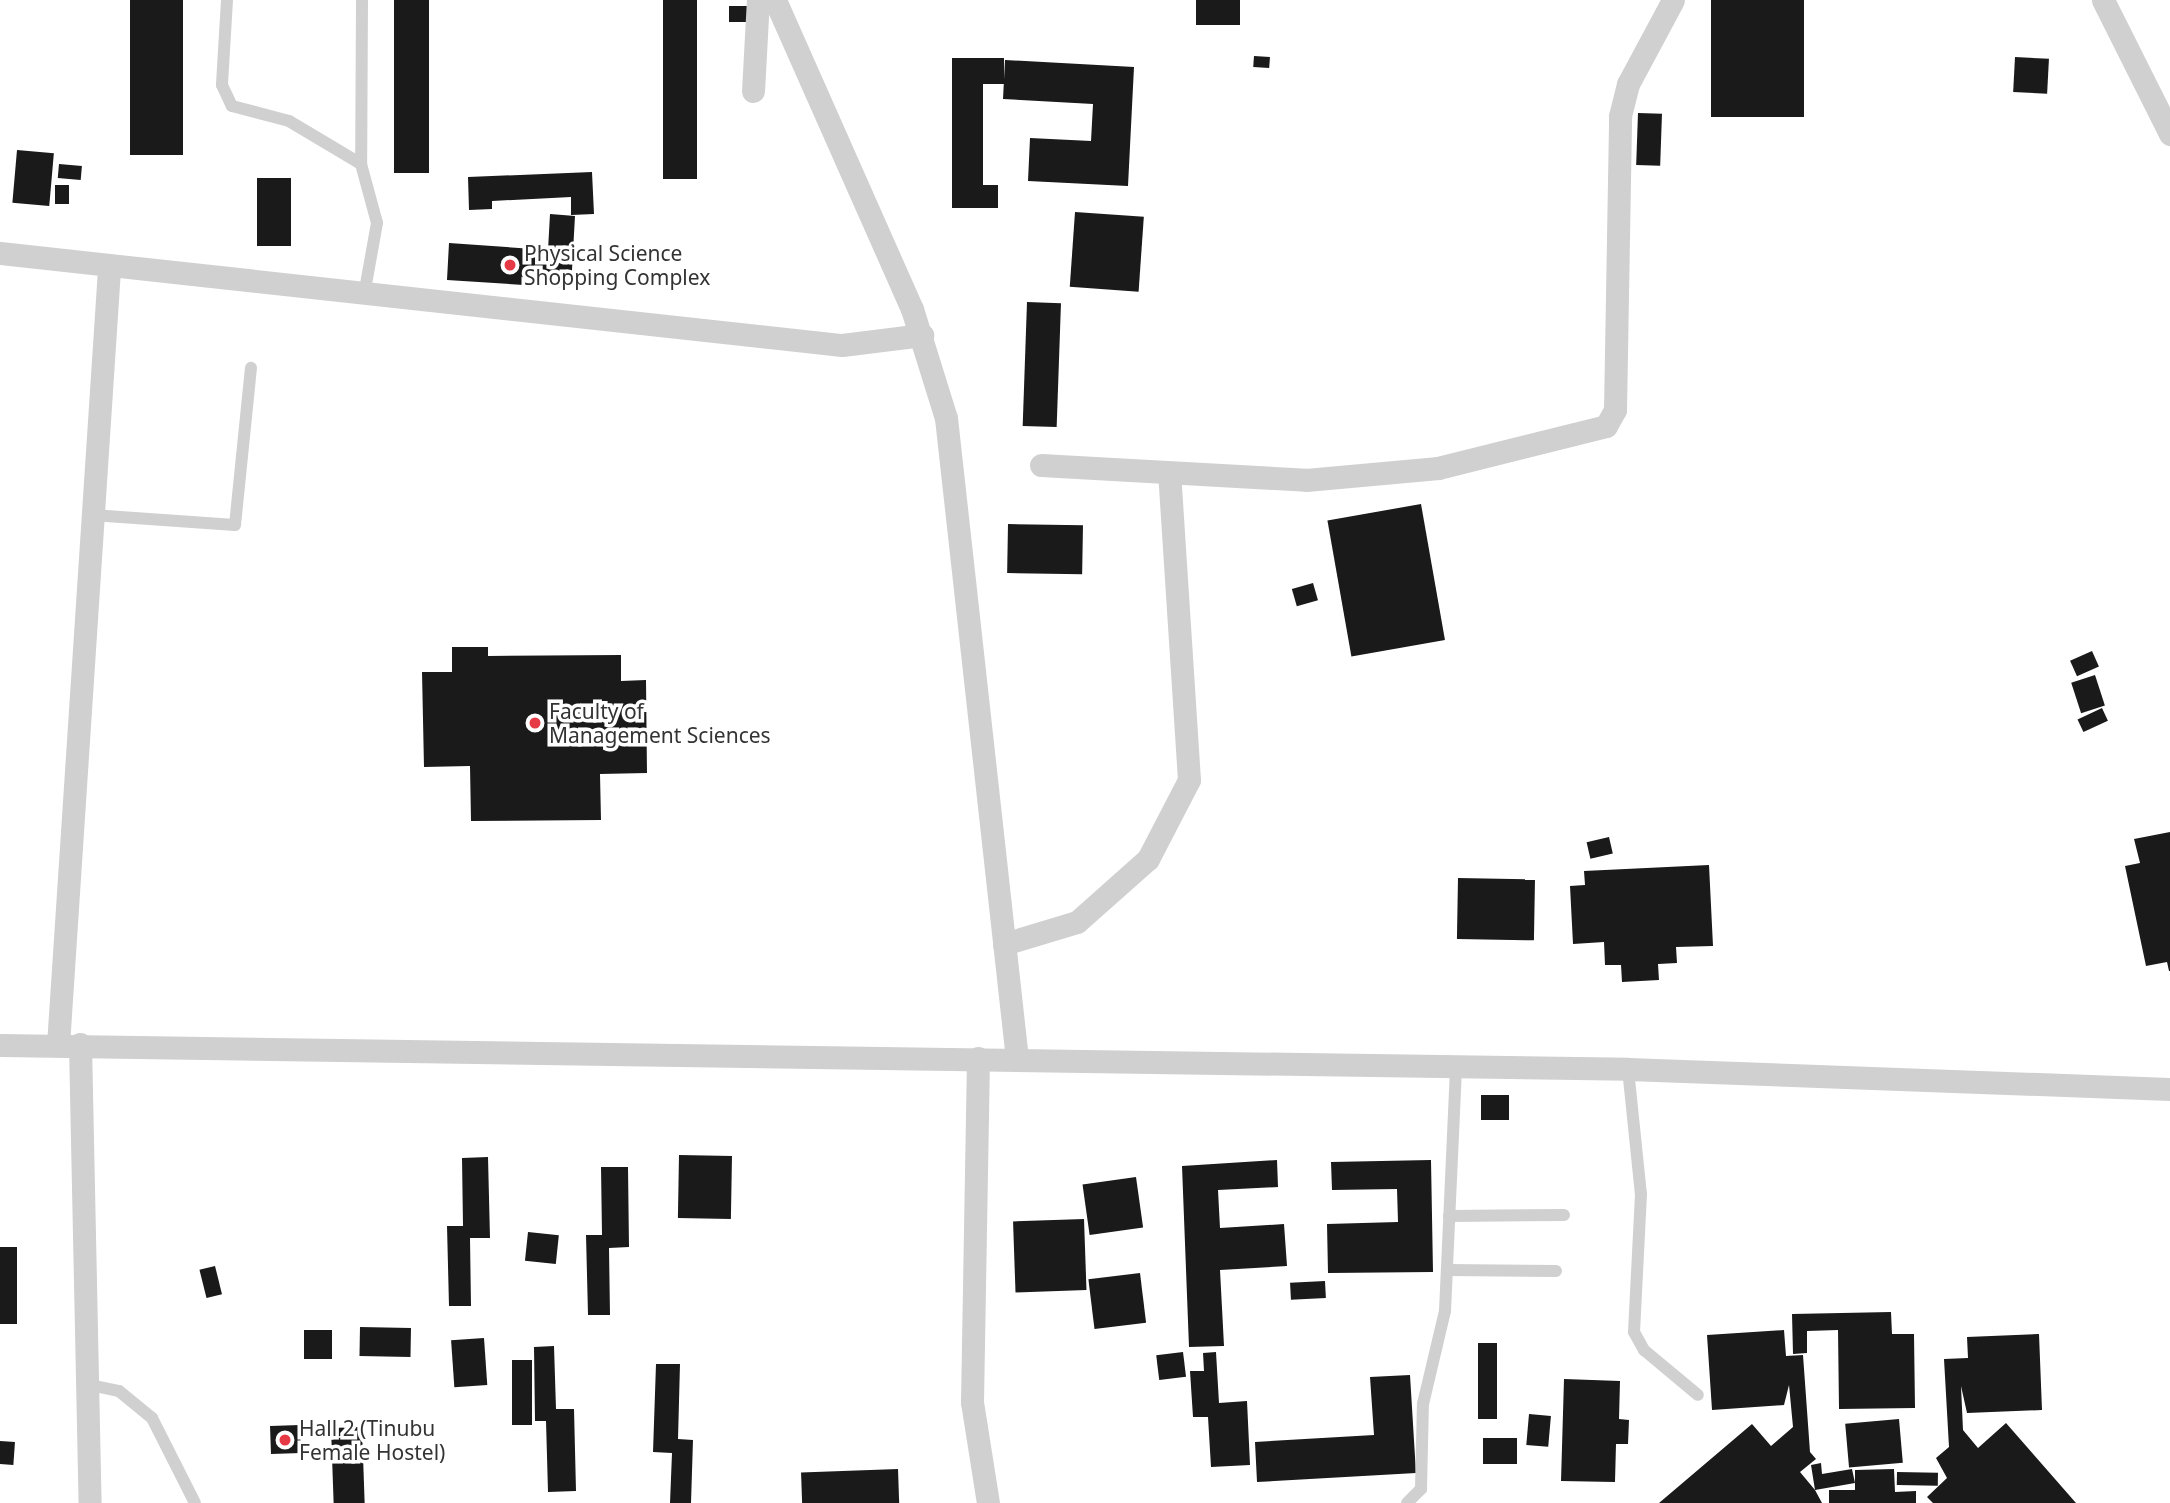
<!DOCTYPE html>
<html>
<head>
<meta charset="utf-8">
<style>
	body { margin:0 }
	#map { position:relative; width:2170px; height:1503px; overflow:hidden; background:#fff; font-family:"Noto Sans",sans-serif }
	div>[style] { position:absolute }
	.building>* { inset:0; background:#1a1a1a; transform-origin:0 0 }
	.lane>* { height:12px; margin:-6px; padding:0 6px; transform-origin:6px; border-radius:6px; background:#d0d0d0 }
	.street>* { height:23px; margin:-11.5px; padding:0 11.5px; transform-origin:11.5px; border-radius:11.5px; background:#d0d0d0 }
	.dots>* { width:19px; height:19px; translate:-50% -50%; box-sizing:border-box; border:4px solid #fff; border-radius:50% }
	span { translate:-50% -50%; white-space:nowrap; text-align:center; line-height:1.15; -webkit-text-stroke:7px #fff; paint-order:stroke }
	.poi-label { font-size:21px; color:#333 }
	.left { translate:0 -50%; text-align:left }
</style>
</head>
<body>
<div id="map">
	<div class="building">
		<div style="left:130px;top:0;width:53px;height:155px"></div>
		<div style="left:394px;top:0;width:35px;height:173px"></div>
		<div style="left:663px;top:0;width:34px;height:179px"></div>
		<div style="left:1196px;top:0;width:44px;height:25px"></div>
		<div style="left:1711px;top:0;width:93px;height:117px"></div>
		<div style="left:747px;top:6px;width:16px;height:18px;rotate:90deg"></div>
		<div style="left:1254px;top:56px;width:16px;height:11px;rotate:4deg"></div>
		<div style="left:2015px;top:57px;width:34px;height:35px;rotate:3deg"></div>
		<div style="clip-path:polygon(952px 58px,1004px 58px,1004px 84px,983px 84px,983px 185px,998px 185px,998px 208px,952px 208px)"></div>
		<div style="clip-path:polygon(1005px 60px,1134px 67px,1128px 186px,1028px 181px,1030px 138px,1091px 141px,1093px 104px,1003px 99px)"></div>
		<div style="left:1638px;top:113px;width:24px;height:52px;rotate:2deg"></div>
		<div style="left:17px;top:150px;width:37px;height:53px;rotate:5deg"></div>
		<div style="left:59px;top:164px;width:23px;height:14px;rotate:5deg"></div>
		<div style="clip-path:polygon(592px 172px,594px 214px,571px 215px,571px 197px,492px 201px,492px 209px,469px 210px,468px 177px)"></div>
		<div style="left:257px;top:178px;width:34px;height:68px"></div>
		<div style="left:55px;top:185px;width:14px;height:19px"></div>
		<div style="left:1075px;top:212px;width:69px;height:75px;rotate:4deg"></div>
		<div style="clip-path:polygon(550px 214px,575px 216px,571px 288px,447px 280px,449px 243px,548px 250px)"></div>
		<div style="left:1027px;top:302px;width:34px;height:124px;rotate:2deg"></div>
		<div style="left:1421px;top:504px;width:138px;height:95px;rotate:80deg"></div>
		<div style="left:1008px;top:524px;width:75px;height:49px;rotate:1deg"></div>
		<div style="left:1313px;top:583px;width:18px;height:22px;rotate:74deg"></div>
		<div style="clip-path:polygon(452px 647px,488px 647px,488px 656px,621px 655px,621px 681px,646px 680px,647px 773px,600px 774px,601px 820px,471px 821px,470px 766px,424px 767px,422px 672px,452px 672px)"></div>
		<div style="left:2092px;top:651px;width:17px;height:24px;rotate:66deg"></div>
		<div style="left:2095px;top:675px;width:32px;height:25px;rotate:72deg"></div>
		<div style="left:2102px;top:708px;width:14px;height:27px;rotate:65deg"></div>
		<div style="clip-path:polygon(2170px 832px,2170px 971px,2169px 971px,2167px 962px,2146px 966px,2125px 866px,2140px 863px,2134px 839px)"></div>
		<div style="left:1609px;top:837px;width:17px;height:23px;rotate:77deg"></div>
		<div style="clip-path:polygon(1709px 865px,1713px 946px,1676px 947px,1677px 963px,1658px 964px,1659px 980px,1622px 982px,1621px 965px,1605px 965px,1604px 942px,1573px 944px,1570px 886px,1585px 885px,1584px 871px)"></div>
		<div style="left:1458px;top:878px;width:77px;height:61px;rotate:1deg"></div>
		<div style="left:1481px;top:1095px;width:28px;height:25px"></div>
		<div style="left:679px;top:1155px;width:53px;height:63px;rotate:1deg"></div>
		<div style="clip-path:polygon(488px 1157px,490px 1238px,470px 1238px,471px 1306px,449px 1306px,447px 1226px,463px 1226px,462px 1158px)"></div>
		<div style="clip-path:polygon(1277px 1160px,1278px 1187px,1218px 1190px,1220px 1228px,1284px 1224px,1287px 1266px,1220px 1270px,1224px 1346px,1189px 1347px,1182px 1166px)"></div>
		<div style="clip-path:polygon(1431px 1160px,1433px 1272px,1328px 1273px,1327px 1224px,1398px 1222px,1397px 1189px,1332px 1190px,1331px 1162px)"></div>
		<div style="clip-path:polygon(601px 1167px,628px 1167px,629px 1247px,609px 1248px,610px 1315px,588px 1315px,586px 1235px,602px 1235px)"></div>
		<div style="left:1136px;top:1177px;width:51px;height:54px;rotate:82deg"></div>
		<div style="left:1084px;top:1219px;width:71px;height:71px;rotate:88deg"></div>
		<div style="left:528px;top:1232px;width:31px;height:29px;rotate:6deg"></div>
		<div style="left:0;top:1247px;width:17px;height:77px"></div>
		<div style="left:215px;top:1266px;width:29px;height:16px;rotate:76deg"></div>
		<div style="left:1140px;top:1273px;width:50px;height:52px;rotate:83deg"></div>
		<div style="left:1325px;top:1281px;width:17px;height:35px;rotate:87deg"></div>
		<div style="clip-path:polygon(1891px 1312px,1892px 1334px,1914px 1334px,1915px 1408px,1839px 1409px,1838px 1330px,1807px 1331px,1807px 1353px,1793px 1354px,1792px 1314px)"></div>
		<div style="left:360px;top:1327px;width:51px;height:29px;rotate:1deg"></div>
		<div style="left:304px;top:1330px;width:28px;height:29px"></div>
		<div style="clip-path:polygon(1784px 1330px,1786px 1356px,1803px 1355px,1810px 1452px,1816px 1459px,1800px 1472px,1815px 1490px,1811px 1465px,1821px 1463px,1822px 1474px,1852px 1469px,1855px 1483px,1815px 1490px,1822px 1503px,1659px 1503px,1752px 1424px,1771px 1446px,1793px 1427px,1789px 1385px,1784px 1405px,1712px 1410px,1707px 1335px)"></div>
		<div style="clip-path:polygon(2039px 1334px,2042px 1410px,1967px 1413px,1961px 1386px,1963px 1430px,1978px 1448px,2006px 1423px,2076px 1503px,1933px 1503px,1927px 1497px,1947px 1478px,1936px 1458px,1949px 1447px,1944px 1359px,1968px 1358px,1967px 1337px)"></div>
		<div style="left:484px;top:1338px;width:47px;height:33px;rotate:86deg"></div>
		<div style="left:1478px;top:1343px;width:19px;height:76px"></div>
		<div style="clip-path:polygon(554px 1346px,556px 1409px,574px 1409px,576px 1491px,548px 1492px,546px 1421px,535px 1421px,534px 1347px)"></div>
		<div style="left:1183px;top:1352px;width:25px;height:27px;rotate:83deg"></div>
		<div style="clip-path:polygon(1216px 1352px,1219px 1403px,1247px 1401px,1250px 1465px,1211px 1467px,1208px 1417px,1193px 1417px,1190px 1371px,1204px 1371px,1203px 1353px)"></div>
		<div style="left:512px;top:1360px;width:20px;height:65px"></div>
		<div style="clip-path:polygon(656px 1364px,680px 1364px,678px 1439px,693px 1440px,691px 1503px,670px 1503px,672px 1453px,653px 1452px)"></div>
		<div style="clip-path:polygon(1410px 1375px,1416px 1473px,1257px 1482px,1255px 1442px,1374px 1435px,1370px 1377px)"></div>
		<div style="clip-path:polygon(1564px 1379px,1620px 1381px,1619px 1419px,1629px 1420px,1628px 1444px,1616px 1444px,1615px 1482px,1561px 1481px)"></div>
		<div style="left:1529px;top:1414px;width:22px;height:31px;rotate:5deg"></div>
		<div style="left:1899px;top:1419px;width:44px;height:54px;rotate:85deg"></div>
		<div style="left:300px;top:1425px;width:28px;height:30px;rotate:88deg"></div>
		<div style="left:362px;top:1427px;width:76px;height:31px;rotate:88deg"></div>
		<div style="left:1483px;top:1438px;width:34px;height:26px"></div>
		<div style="left:0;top:1441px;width:15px;height:23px;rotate:4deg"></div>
		<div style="left:898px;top:1469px;width:34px;height:97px;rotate:88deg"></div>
		<div style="clip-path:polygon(1894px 1469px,1895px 1492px,1916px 1491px,1916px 1503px,1829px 1503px,1829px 1490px,1855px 1490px,1855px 1470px)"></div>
		<div style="left:1897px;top:1472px;width:41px;height:13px;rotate:1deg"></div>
	</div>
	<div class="lane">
		<div style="left:227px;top:0;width:85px;rotate:93.4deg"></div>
		<div style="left:222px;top:85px;width:23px;rotate:65deg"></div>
		<div style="left:232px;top:106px;width:59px;rotate:14.7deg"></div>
		<div style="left:289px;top:121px;width:84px;rotate:30.8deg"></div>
		<div style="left:362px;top:0;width:164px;rotate:90.3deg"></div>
		<div style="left:361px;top:164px;width:61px;rotate:74.8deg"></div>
		<div style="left:377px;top:223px;width:73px;rotate:100.2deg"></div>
		<div style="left:92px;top:515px;width:143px;rotate:4deg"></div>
		<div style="left:235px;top:525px;width:158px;rotate:-84.2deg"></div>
		<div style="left:1628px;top:1069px;width:126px;rotate:84.1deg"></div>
		<div style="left:1641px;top:1194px;width:138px;rotate:92.9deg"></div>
		<div style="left:1634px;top:1332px;width:21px;rotate:61deg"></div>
		<div style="left:1644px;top:1350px;width:70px;rotate:39.8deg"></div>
		<div style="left:1449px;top:1216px;width:115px;rotate:-0.5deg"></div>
		<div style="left:1447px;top:1270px;width:109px;rotate:0.5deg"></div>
		<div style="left:90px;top:1385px;width:30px;rotate:12deg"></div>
		<div style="left:119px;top:1391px;width:43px;rotate:39.3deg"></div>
		<div style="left:152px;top:1418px;width:95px;rotate:63.2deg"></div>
		<div style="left:1407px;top:1503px;width:20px;rotate:-45deg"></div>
		<div style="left:1421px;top:1489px;width:85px;rotate:-88.7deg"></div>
		<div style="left:1423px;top:1404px;width:96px;rotate:-76.7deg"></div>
		<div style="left:1445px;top:1311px;width:245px;rotate:-87.4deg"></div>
	</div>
	<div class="street">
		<div style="left:775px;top:0;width:338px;rotate:66.1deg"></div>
		<div style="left:912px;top:309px;width:114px;rotate:72.7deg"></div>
		<div style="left:946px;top:418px;width:645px;rotate:83.68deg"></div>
		<div style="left:2103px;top:0;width:150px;rotate:63.4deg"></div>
		<div style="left:753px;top:91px;width:91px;rotate:-86.9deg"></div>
		<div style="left:0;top:253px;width:847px;rotate:6.24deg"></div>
		<div style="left:842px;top:345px;width:81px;rotate:-7.1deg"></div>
		<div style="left:1041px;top:465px;width:265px;rotate:3.2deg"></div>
		<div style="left:1306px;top:480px;width:133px;rotate:-5.2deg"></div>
		<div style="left:1438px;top:468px;width:173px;rotate:-14deg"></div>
		<div style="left:1606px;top:426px;width:18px;rotate:-61deg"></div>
		<div style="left:1615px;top:410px;width:294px;rotate:-89deg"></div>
		<div style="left:1620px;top:116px;width:33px;rotate:-76deg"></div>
		<div style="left:1628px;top:84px;width:95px;rotate:-61.8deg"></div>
		<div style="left:1004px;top:944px;width:76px;rotate:-16.8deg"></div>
		<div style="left:1077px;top:922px;width:95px;rotate:-41.6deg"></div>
		<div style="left:1148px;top:859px;width:89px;rotate:-62.6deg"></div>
		<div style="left:1189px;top:780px;width:307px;rotate:-93.7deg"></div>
		<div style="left:80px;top:1044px;width:459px;rotate:88.8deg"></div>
		<div style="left:0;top:1045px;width:1628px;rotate:0.84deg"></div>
		<div style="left:1628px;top:1069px;width:542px;rotate:2.11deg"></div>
		<div style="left:58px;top:1045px;width:778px;rotate:-86.24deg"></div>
		<div style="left:978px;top:1058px;width:344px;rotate:91deg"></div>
		<div style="left:972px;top:1402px;width:102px;rotate:81deg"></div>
	</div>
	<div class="dots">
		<div style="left:510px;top:265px;background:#e63946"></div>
		<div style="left:535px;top:723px;background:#e63946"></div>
		<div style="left:285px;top:1440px;background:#e63946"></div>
	</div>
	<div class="poi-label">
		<span class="left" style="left:524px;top:265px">Physical Science<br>Shopping Complex</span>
		<span class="left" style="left:549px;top:723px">Faculty of<br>Management Sciences</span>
		<span class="left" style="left:299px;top:1440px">Hall 2 (Tinubu<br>Female Hostel)</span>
	</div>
</div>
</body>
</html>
